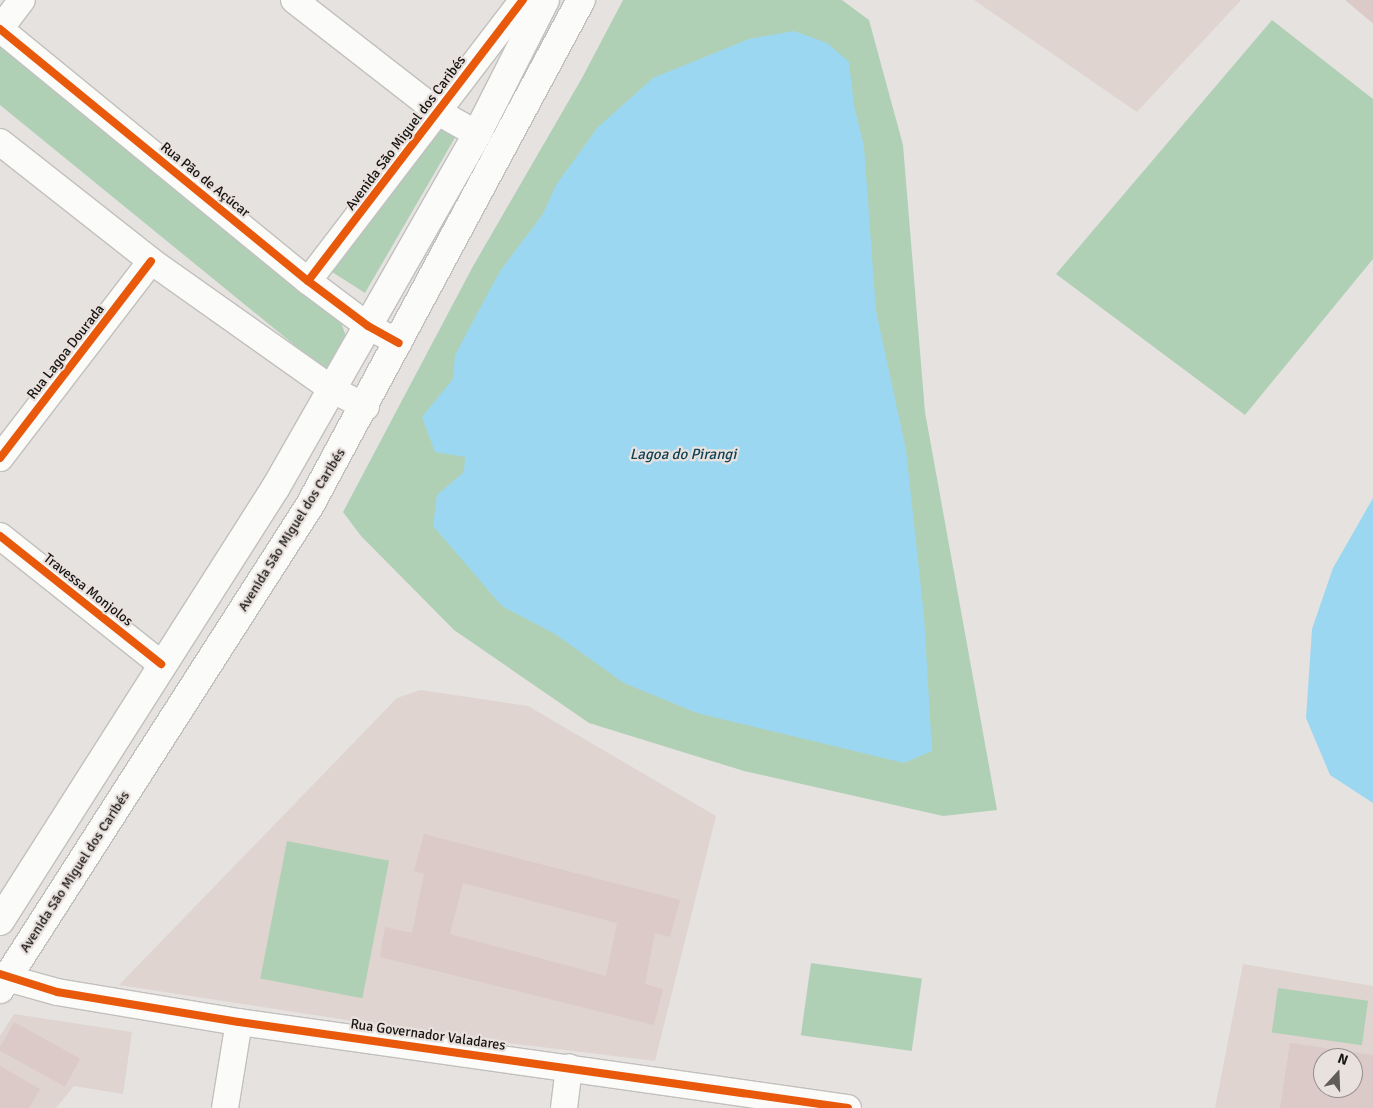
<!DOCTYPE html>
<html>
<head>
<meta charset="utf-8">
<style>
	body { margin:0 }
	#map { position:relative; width:1373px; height:1108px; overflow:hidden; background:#e6e2e0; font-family:Signika,sans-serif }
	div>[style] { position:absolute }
	.built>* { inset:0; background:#dfd4cf }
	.green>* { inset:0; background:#b0d0b6; transform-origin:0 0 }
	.water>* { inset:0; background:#9cd7f2 }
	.building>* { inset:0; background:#dbcac8; transform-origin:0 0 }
	.roads { filter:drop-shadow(1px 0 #c2c0be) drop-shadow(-1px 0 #c2c0be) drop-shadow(0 1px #c2c0be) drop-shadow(0 -1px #c2c0be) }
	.street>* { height:26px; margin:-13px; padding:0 13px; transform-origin:13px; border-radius:13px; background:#fbfbfa }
	.secondary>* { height:28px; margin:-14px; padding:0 14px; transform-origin:14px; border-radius:14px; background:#fbfbfa }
	.cycleway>* { height:8px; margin:-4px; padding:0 4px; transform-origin:4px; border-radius:4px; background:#e8590c }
	span { translate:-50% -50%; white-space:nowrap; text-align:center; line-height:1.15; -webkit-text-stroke:4.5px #e9e1dd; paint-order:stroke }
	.street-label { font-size:14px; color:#171412 }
	.water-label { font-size:15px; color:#104256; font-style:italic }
	.north { position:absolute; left:1313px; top:1048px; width:50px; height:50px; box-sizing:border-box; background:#e9e1dd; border:1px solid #958f8c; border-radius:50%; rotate:20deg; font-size:14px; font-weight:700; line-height:20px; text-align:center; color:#171412 }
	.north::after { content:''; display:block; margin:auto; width:18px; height:22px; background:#5f5c5a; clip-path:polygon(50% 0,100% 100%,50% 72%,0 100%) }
</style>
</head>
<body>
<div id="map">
	<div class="built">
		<div style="clip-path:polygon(974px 0,1241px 0,1137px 112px)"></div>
		<div style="clip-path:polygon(420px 690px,528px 706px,716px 816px,655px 1061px,444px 1035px,119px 985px,397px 698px)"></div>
		<div style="clip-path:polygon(evenodd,1243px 964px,1373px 986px,1373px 1108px,1215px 1108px,1243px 964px,1323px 1058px,1353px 1058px,1353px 1088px,1323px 1088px,1323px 1058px)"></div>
		<div style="clip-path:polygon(14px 1014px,132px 1032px,123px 1094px,74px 1086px,56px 1108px,0 1108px,0 1036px)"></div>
	</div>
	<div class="green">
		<div style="clip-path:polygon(623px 0,842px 0,869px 20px,903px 145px,925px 412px,997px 810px,943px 816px,744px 771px,589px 723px,454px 630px,361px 536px,343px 512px,472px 268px,582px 78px)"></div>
		<div style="clip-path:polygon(1272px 20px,1373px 99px,1373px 259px,1245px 415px,1056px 274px)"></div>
		<div style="clip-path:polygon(0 43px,338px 314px,347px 339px,336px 363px,325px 370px,0 105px)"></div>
		<div style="clip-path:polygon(436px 121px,456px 136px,365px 293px,329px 270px)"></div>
		<div style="left:287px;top:841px;width:104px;height:140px;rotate:11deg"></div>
		<div style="left:811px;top:963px;width:112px;height:73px;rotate:8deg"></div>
		<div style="left:1278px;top:988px;width:91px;height:45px;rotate:8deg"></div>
	</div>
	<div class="water">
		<div style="clip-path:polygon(794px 31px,827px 43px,849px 62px,854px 105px,864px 147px,876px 311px,906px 450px,924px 616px,932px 751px,904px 763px,697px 713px,624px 683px,555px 634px,502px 606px,433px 526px,437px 495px,464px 472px,465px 457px,435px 452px,422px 417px,453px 379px,455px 355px,500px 271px,543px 214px,556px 185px,598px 127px,653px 78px,749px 39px)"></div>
		<div style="clip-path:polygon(1373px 498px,1373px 803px,1330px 775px,1306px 718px,1312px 629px,1333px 568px)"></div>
	</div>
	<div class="building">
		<div style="clip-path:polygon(1345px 0,1373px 0,1373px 23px,1370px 21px)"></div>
		<div style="clip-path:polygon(evenodd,424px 834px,680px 900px,670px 937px,655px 933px,645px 984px,663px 989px,654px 1025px,380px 957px,385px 927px,412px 933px,424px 874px,414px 871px,424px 834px,463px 883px,617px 923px,606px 976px,450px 934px,463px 883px)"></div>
		<div style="left:14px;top:1022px;width:76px;height:32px;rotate:29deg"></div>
		<div style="clip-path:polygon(evenodd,1290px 1043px,1373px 1055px,1373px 1108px,1280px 1108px,1290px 1043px,1323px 1058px,1353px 1058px,1353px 1088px,1323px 1088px,1323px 1058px)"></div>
		<div style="clip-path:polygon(0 1066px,40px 1089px,29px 1108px,0 1108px)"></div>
	</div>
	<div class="roads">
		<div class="street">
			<div style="left:294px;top:0;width:182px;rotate:37.9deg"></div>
			<div style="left:438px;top:112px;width:45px;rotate:29.4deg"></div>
			<div style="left:0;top:29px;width:398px;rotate:39.3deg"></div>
			<div style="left:308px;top:281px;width:75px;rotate:36.9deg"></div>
			<div style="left:368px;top:326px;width:35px;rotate:29deg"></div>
			<div style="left:0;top:29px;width:36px;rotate:-53deg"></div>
			<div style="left:0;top:142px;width:192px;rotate:38.2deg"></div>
			<div style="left:151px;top:261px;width:223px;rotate:35.3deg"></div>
			<div style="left:333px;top:390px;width:37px;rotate:27deg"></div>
			<div style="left:308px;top:281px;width:354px;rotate:-52.6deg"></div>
			<div style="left:0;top:458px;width:248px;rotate:-52.5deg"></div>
			<div style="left:0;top:536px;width:206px;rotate:38.5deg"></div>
			<div style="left:7px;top:978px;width:52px;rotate:15.6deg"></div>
			<div style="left:57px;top:992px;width:184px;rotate:9.4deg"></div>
			<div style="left:239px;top:1022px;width:615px;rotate:8.04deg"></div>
			<div style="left:225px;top:1108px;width:87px;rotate:-80.8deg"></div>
			<div style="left:564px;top:1108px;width:41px;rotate:-83deg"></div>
		</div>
		<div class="secondary">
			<div style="left:0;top:921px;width:514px;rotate:-57.55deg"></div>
			<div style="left:276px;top:487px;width:406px;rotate:-60.3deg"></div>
			<div style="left:477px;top:134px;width:150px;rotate:-63.1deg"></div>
			<div style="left:0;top:989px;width:575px;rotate:-57.36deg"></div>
			<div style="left:310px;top:505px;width:573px;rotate:-61.78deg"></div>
		</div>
	</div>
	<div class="cycleway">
		<div style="left:0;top:29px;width:398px;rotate:39.3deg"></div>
		<div style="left:308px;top:281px;width:75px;rotate:36.9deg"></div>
		<div style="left:368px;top:326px;width:35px;rotate:29deg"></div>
		<div style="left:308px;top:281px;width:354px;rotate:-52.6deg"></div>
		<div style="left:0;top:458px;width:248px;rotate:-52.5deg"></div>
		<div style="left:0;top:536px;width:206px;rotate:38.5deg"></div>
		<div style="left:0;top:974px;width:60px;rotate:17.5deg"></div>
		<div style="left:57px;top:992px;width:184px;rotate:9.4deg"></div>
		<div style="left:239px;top:1022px;width:615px;rotate:8.04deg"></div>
	</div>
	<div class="street-label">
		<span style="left:406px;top:133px;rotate:-53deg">Avenida São Miguel dos Caribés</span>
		<span style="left:205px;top:180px;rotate:39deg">Rua Pão de Açúcar</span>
		<span style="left:66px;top:352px;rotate:-52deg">Rua Lagoa Dourada</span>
		<span style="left:292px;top:530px;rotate:-58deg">Avenida São Miguel dos Caribés</span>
		<span style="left:88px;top:590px;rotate:38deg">Travessa Monjolos</span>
		<span style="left:75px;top:872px;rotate:-57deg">Avenida São Miguel dos Caribés</span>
		<span style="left:428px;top:1035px;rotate:8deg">Rua Governador Valadares</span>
	</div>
	<div class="water-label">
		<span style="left:683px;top:455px">Lagoa do Pirangi</span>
	</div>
	<div class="north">N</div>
</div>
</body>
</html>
